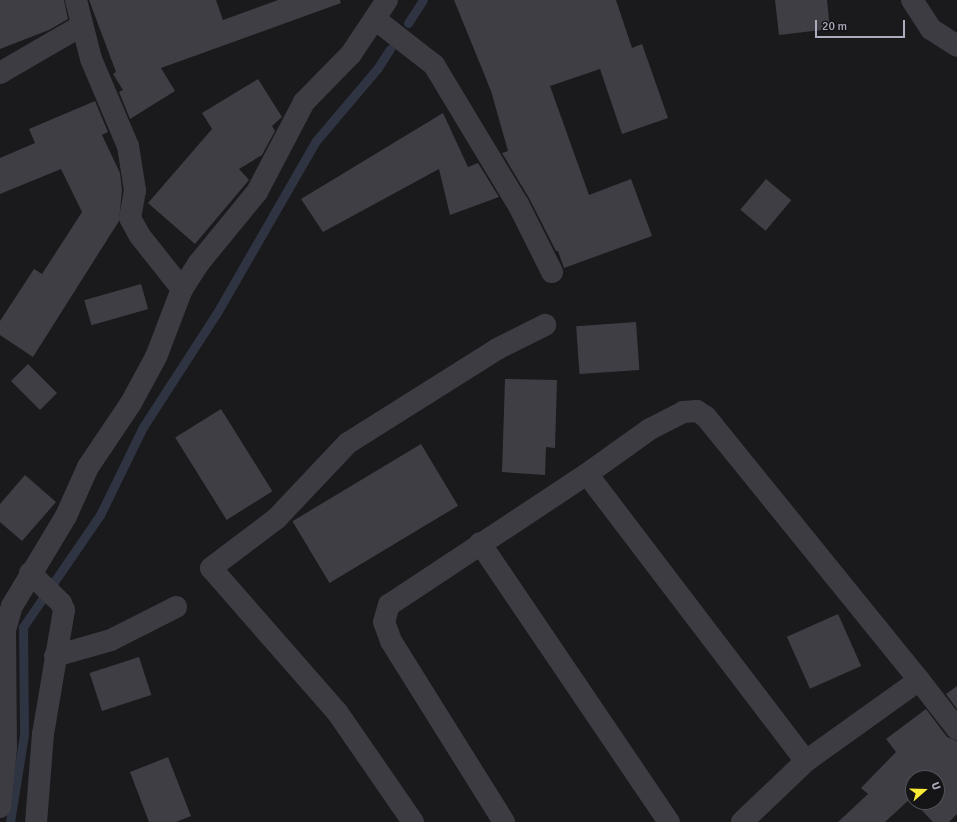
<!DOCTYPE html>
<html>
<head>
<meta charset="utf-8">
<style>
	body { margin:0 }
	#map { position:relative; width:957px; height:822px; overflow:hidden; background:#1a191c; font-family:Signika,sans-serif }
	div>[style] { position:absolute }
	.stream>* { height:9px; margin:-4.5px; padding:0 4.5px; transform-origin:4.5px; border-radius:4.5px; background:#2e3441 }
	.building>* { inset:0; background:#3f3e44; transform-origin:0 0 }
	.minor>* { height:22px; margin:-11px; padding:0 11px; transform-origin:11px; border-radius:11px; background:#3d3c43 }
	span { translate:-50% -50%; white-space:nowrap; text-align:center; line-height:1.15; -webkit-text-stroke:4px #151417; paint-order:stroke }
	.north { position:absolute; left:905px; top:770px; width:40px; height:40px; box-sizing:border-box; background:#151417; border:1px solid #515159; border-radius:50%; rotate:70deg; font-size:11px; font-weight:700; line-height:16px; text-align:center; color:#abacbc }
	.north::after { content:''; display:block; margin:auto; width:14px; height:18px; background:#f9ea35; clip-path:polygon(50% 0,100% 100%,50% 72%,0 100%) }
	.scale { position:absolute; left:815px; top:20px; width:90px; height:18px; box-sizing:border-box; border:2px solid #abacbc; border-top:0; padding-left:5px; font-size:12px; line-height:14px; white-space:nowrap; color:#abacbc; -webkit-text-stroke:3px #151417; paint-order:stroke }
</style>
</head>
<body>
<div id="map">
	<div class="stream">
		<div style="left:408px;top:23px;width:27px;rotate:-57deg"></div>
		<div style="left:10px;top:822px;width:88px;rotate:-80.9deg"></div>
		<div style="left:24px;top:735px;width:108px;rotate:-90.5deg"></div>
		<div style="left:23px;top:627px;width:136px;rotate:-55.5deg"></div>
		<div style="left:100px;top:515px;width:98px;rotate:-64deg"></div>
		<div style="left:143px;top:427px;width:138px;rotate:-57.1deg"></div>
		<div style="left:218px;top:311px;width:195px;rotate:-60.1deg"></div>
		<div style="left:315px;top:142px;width:96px;rotate:-49.7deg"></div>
		<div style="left:377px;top:69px;width:24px;rotate:-57deg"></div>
	</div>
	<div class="building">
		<div style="clip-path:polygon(0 0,64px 0,68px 19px,49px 30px,0 49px)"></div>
		<div style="clip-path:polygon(89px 0,216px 0,223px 20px,278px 0,340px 0,341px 3px,161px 68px,175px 91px,130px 119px,119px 92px,123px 90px,113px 74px,116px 72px)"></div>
		<div style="clip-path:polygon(454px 0,616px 0,632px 48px,642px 44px,668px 118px,622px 134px,600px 69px,550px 86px,589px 195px,631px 179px,652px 236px,564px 268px,558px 251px,556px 251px,529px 198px,502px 153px,508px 151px,491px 91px)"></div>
		<div style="clip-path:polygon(775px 0,827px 0,830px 29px,779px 35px)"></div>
		<div style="clip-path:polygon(258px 79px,282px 117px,272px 126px,275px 131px,262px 155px,239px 169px,249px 180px,195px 244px,148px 203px,212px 129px,202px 113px)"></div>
		<div style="clip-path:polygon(95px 101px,108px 132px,102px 135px,120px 173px,122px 190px,119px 221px,33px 357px,0 335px,0 321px,34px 269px,42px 274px,82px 212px,61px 169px,0 194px,0 158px,35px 143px,29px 129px)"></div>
		<div style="clip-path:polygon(443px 113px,468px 167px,478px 163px,499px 197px,450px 215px,439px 169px,323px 232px,301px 199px)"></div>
		<div style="left:766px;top:179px;width:33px;height:40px;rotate:40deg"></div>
		<div style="left:141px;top:284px;width:26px;height:59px;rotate:74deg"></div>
		<div style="left:636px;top:322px;width:48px;height:60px;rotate:86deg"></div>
		<div style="left:28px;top:364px;width:41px;height:24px;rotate:45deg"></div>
		<div style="clip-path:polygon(505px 379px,557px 380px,555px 448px,546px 447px,545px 475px,502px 472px)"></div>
		<div style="left:221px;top:409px;width:97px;height:54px;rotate:58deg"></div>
		<div style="left:421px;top:444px;width:72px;height:150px;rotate:59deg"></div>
		<div style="clip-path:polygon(25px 475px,56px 502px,22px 541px,0 522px,0 504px)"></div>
		<div style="left:838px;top:614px;width:57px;height:56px;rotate:66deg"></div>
		<div style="left:139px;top:657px;width:40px;height:52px;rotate:72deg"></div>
		<div style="clip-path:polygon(957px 686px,957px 709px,946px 694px)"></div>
		<div style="clip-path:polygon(926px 709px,947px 737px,957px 741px,957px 814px,949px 822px,933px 822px,914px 802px,937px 802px,937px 778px,913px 778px,913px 801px,911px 798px,885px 822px,838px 822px,868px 794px,861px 788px,896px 752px,886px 739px)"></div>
		<div style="clip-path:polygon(168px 757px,191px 816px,176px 822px,149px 822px,130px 772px)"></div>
	</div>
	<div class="minor">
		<div style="left:76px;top:0;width:61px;rotate:75.7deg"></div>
		<div style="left:91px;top:59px;width:95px;rotate:67deg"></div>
		<div style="left:128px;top:146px;width:45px;rotate:81deg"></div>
		<div style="left:135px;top:190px;width:28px;rotate:100deg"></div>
		<div style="left:130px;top:218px;width:21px;rotate:61deg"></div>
		<div style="left:140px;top:236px;width:68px;rotate:51.6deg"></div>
		<div style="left:912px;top:0;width:35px;rotate:57deg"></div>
		<div style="left:931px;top:29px;width:31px;rotate:33deg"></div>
		<div style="left:375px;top:19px;width:75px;rotate:37.9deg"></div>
		<div style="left:434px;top:65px;width:162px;rotate:58.9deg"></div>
		<div style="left:518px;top:204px;width:76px;rotate:63.4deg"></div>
		<div style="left:0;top:73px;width:94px;rotate:-30.1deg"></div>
		<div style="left:587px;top:474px;width:361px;rotate:52.7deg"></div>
		<div style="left:480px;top:543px;width:337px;rotate:55.9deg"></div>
		<div style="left:30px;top:573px;width:43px;rotate:44.1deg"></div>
		<div style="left:61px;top:603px;width:8px;rotate:67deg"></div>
		<div style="left:64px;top:610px;width:126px;rotate:99.6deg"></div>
		<div style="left:43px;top:734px;width:88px;rotate:94.5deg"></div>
		<div style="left:55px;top:656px;width:58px;rotate:-15.9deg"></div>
		<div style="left:111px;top:640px;width:73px;rotate:-26.9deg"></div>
		<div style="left:0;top:807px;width:59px;rotate:-84.2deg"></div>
		<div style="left:6px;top:748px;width:118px;rotate:-90.5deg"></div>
		<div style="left:5px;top:630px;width:25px;rotate:-74deg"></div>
		<div style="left:12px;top:606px;width:105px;rotate:-59deg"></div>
		<div style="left:66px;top:516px;width:54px;rotate:-65.8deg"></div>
		<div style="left:88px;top:467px;width:77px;rotate:-56.1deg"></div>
		<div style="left:131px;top:403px;width:52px;rotate:-61.5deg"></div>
		<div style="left:156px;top:357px;width:73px;rotate:-69.1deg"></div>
		<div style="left:182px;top:289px;width:30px;rotate:-57deg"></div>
		<div style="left:198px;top:264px;width:93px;rotate:-50.7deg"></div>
		<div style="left:257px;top:192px;width:102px;rotate:-62.4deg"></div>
		<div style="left:304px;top:102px;width:67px;rotate:-45.6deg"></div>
		<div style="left:351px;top:54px;width:65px;rotate:-56.3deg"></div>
		<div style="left:413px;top:822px;width:134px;rotate:-124.6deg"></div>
		<div style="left:337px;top:712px;width:191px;rotate:-131.2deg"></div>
		<div style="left:211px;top:568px;width:83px;rotate:-37.1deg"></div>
		<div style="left:277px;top:518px;width:103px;rotate:-46.6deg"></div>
		<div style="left:348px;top:443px;width:176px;rotate:-32.2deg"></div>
		<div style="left:497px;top:349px;width:54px;rotate:-26.6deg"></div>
		<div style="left:504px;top:822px;width:213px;rotate:-122deg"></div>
		<div style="left:391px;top:641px;width:20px;rotate:-110deg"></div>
		<div style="left:384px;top:622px;width:18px;rotate:-74deg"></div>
		<div style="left:389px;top:605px;width:237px;rotate:-33.5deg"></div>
		<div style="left:587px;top:474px;width:77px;rotate:-35.5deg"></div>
		<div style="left:650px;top:429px;width:37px;rotate:-27deg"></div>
		<div style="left:683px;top:412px;width:14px;rotate:-4deg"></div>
		<div style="left:697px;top:411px;width:11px;rotate:34deg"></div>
		<div style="left:706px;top:417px;width:338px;rotate:51deg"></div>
		<div style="left:742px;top:822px;width:88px;rotate:-43.6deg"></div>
		<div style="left:806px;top:761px;width:139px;rotate:-35.6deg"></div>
		<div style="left:919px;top:680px;width:62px;rotate:52.2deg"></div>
	</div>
	<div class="north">U</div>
	<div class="scale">20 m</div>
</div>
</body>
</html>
